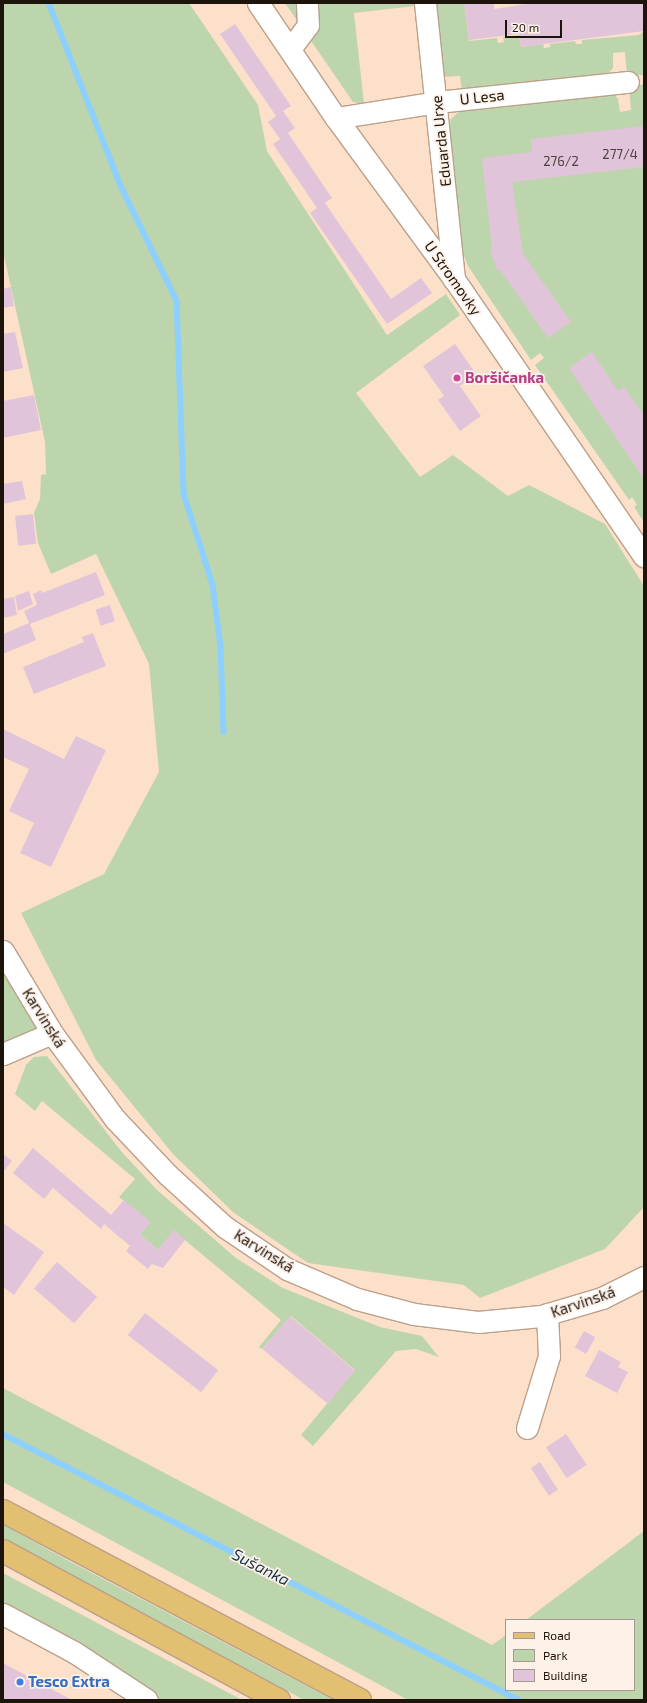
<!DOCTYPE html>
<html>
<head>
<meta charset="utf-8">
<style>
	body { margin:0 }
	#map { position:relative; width:647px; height:1703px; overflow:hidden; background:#fde0ca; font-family:"Exo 2",sans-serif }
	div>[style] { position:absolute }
	.green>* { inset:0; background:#bdd5ad }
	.stream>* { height:5.5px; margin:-2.75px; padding:0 2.75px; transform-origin:2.75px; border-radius:2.75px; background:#8dd0fe }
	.building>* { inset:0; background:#e1c4da; transform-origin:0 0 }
	.roads { filter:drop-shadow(1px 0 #bba08a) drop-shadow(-1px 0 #bba08a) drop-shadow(0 1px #bba08a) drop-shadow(0 -1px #bba08a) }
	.minor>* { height:21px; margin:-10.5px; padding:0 10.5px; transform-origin:10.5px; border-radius:10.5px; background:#fff }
	.major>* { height:22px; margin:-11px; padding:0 11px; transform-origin:11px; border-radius:11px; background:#e2bf71 }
	.dots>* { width:11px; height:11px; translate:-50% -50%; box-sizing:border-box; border:2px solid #fdf1e8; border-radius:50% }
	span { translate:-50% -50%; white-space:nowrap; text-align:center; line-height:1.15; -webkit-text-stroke:3.5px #fdf1e8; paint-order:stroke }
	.number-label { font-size:13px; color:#4e4040 }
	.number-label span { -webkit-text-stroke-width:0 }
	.street-label { font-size:15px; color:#1d140c }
	.hotel-label { font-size:15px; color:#b23c85; font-weight:700 }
	.left { translate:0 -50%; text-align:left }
	.shop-label { font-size:15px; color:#366cbe; font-weight:700 }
	.water-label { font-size:16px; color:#143245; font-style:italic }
	.frame { position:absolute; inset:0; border:4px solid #1d140c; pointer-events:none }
	.legend { position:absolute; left:505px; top:1619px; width:130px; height:72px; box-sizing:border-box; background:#fdf1e8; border:1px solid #a39990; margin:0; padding:5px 7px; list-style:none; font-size:12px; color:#1d140c }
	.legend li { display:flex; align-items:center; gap:8px; height:20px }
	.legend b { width:20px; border:1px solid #a39990 }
	.scale { position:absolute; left:505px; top:20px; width:57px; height:18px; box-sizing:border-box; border:2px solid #1d140c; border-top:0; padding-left:5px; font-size:12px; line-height:14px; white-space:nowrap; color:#1d140c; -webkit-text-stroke:3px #fdf1e8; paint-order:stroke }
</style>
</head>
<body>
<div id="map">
	<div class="green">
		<div style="clip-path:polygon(3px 3px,189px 3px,258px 105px,267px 151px,387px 335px,446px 294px,460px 315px,356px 393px,420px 477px,453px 455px,508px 496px,529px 485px,605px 524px,644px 586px,644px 1207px,605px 1249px,480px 1298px,464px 1285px,308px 1263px,234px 1213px,173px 1154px,96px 1060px,21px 913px,104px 874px,159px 772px,149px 664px,96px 554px,51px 574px,38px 543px,34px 513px,40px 499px,41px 475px,46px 474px,45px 442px,3px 251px)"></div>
		<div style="clip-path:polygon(285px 3px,414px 3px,415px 6px,354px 13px,364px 104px,353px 102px)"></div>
		<div style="clip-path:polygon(432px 3px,464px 3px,469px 41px,497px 38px,498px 43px,504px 42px,503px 37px,519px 35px,521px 47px,543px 44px,544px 48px,550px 47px,550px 44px,575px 41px,576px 44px,582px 44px,582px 40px,639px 35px,644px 31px,644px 75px,627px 75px,625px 52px,613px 53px,613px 68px,608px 74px,462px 90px,460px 76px,442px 77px)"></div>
		<div style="clip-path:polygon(644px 84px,644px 522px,634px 507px,637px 505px,632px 497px,629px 500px,535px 365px,544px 358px,540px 353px,531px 360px,468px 266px,462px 251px,448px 133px,451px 119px,465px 106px,613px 93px,618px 99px,620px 112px,631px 110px,629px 88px)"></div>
		<div style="clip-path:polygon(3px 965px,41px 1028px,3px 1046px)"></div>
		<div style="clip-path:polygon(47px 1056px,121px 1151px,157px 1190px,236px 1258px,283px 1288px,380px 1327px,422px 1336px,439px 1357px,416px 1349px,396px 1351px,313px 1446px,301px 1435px,355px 1370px,291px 1316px,262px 1349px,259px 1347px,281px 1320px,174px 1231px,158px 1250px,140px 1235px,150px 1222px,119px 1197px,135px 1179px,42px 1101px,35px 1111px,15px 1094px,26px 1065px,34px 1057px)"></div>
		<div style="clip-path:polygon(3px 1388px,492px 1645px,506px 1635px,506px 1690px,634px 1690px,634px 1620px,526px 1620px,644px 1531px,644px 1700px,408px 1700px,3px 1482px)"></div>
		<div style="clip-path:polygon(3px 1525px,69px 1561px,333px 1700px,304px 1700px,3px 1538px)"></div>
		<div style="clip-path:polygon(3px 1573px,71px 1609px,242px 1700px,158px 1700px,116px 1671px,3px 1605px)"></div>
	</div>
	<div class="stream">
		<div style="left:49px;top:3px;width:197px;rotate:68.5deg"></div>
		<div style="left:121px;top:186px;width:128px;rotate:64deg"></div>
		<div style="left:177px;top:301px;width:193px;rotate:87.9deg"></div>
		<div style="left:184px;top:494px;width:96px;rotate:72.3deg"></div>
		<div style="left:213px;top:585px;width:63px;rotate:82.6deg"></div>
		<div style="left:221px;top:647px;width:85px;rotate:88deg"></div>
		<div style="left:3px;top:1434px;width:581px;rotate:27.27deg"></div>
	</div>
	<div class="building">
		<div style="clip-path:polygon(464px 3px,494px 3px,494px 9px,532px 3px,644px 4px,644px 31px,521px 47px,519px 34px,469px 40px)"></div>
		<div style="clip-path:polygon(235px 24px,291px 106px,283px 111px,295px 128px,288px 133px,332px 198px,325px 203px,391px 299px,421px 278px,432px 293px,387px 324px,310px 213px,317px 208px,273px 144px,280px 139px,268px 122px,276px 116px,220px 34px)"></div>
		<div style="clip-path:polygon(644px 126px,644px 167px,512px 182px,523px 254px,571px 322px,548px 338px,500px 270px,497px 270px,490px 250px,492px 249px,482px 158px,532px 152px,531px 139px)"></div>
		<div style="clip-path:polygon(11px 287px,14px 306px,3px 308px,3px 289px)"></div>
		<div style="clip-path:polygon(15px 332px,23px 368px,3px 372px,3px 334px)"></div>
		<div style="clip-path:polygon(455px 344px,476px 374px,460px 386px,481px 416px,460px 431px,438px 400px,444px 396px,423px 366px)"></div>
		<div style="clip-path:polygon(592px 352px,618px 391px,624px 387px,644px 415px,644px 479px,569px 368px)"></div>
		<div style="clip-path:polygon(34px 395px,41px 430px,3px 438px,3px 401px)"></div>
		<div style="clip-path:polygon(22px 481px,26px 499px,3px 504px,3px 484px)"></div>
		<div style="left:33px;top:514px;width:30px;height:18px;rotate:84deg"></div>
		<div style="clip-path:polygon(96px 572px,105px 595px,30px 624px,36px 640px,3px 654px,3px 634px,29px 623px,24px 611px,37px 605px,33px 594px,41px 590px,42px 593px)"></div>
		<div style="clip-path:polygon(29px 591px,33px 604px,18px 611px,15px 596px)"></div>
		<div style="clip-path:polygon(14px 597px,17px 615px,3px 618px,3px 599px)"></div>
		<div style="left:110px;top:605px;width:17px;height:15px;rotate:73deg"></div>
		<div style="clip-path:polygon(93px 633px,106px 666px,34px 694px,23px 667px,84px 642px,82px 637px)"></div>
		<div style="clip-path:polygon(3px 729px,64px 759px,76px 736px,106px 750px,51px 867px,20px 853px,34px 823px,9px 811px,29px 769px,3px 757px)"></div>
		<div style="clip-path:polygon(33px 1148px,111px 1215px,124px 1200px,151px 1222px,140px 1235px,158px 1250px,174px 1230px,185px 1240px,163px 1268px,152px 1264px,148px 1269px,126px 1251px,130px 1246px,104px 1224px,101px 1229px,53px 1188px,44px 1199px,13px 1173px)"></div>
		<div style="clip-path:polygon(3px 1154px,12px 1161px,3px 1172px)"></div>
		<div style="clip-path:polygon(3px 1223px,44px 1252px,14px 1295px,3px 1287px)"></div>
		<div style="left:57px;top:1262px;width:53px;height:35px;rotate:41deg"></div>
		<div style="left:145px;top:1313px;width:93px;height:28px;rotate:38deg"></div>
		<div style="left:290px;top:1316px;width:85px;height:43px;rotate:40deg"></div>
		<div style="left:584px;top:1331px;width:13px;height:19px;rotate:29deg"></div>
		<div style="clip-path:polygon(599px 1350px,621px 1362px,618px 1367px,628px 1372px,617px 1393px,585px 1376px)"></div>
		<div style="left:566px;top:1434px;width:37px;height:24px;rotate:56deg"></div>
		<div style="left:540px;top:1462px;width:33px;height:11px;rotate:57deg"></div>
		<div style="clip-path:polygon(3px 1663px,72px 1700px,3px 1700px)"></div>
	</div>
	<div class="roads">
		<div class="minor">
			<div style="left:258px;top:3px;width:139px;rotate:55.9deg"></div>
			<div style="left:336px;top:118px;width:200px;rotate:53.8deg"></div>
			<div style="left:454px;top:279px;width:336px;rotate:55.6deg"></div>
			<div style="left:425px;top:3px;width:278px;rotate:84deg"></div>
			<div style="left:290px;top:49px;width:30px;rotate:-53deg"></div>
			<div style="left:308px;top:25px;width:22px;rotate:-93deg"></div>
			<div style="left:336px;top:118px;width:102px;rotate:-9deg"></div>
			<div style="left:437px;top:102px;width:192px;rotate:-6deg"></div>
			<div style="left:3px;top:951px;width:96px;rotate:59.1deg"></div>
			<div style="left:52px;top:1033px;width:107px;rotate:53.8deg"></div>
			<div style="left:115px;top:1119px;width:77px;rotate:46.6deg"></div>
			<div style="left:168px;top:1175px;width:77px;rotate:42.4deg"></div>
			<div style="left:225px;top:1227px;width:75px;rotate:34.1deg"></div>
			<div style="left:287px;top:1269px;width:76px;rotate:23.2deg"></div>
			<div style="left:357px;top:1299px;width:59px;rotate:14.7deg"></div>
			<div style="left:414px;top:1314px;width:64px;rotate:7.1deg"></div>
			<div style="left:478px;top:1322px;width:63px;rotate:-5.4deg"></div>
			<div style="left:541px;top:1316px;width:64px;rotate:-16.4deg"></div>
			<div style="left:602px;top:1298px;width:47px;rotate:-26.6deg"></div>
			<div style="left:3px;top:1054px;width:53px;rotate:-23.2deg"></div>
			<div style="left:527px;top:1428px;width:75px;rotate:-73deg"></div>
			<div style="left:549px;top:1356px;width:42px;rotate:-92.7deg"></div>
			<div style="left:3px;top:1614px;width:81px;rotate:28.2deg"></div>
			<div style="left:74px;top:1652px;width:87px;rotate:33.3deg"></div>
		</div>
		<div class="major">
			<div style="left:3px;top:1511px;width:404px;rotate:27.9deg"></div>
			<div style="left:3px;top:1551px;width:314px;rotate:28.4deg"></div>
		</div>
	</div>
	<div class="dots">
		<div style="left:457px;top:378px;background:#d1479c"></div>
		<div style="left:20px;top:1682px;background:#3f7fe0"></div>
	</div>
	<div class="number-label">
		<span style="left:620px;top:154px">277/4</span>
		<span style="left:561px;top:161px">276/2</span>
	</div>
	<div class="street-label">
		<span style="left:482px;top:97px;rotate:-6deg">U Lesa</span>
		<span style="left:441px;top:141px;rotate:-96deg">Eduarda Urxe</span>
		<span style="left:453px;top:278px;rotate:55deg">U Stromovky</span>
		<span style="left:44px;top:1018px;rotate:58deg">Karvinská</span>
		<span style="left:264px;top:1251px;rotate:32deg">Karvinská</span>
		<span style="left:583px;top:1302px;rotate:-19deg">Karvinská</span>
	</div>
	<div class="hotel-label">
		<span class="left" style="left:465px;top:378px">Boršičanka</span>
	</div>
	<div class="shop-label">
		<span class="left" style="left:28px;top:1682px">Tesco Extra</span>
	</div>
	<div class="water-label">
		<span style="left:261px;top:1567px;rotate:27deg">Sušanka</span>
	</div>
	<div class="frame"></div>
	<ul class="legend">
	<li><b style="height:5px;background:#e2bf71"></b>Road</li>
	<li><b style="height:11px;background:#bdd5ad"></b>Park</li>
	<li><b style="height:11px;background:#e1c4da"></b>Building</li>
	</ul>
	<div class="scale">20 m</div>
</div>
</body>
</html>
